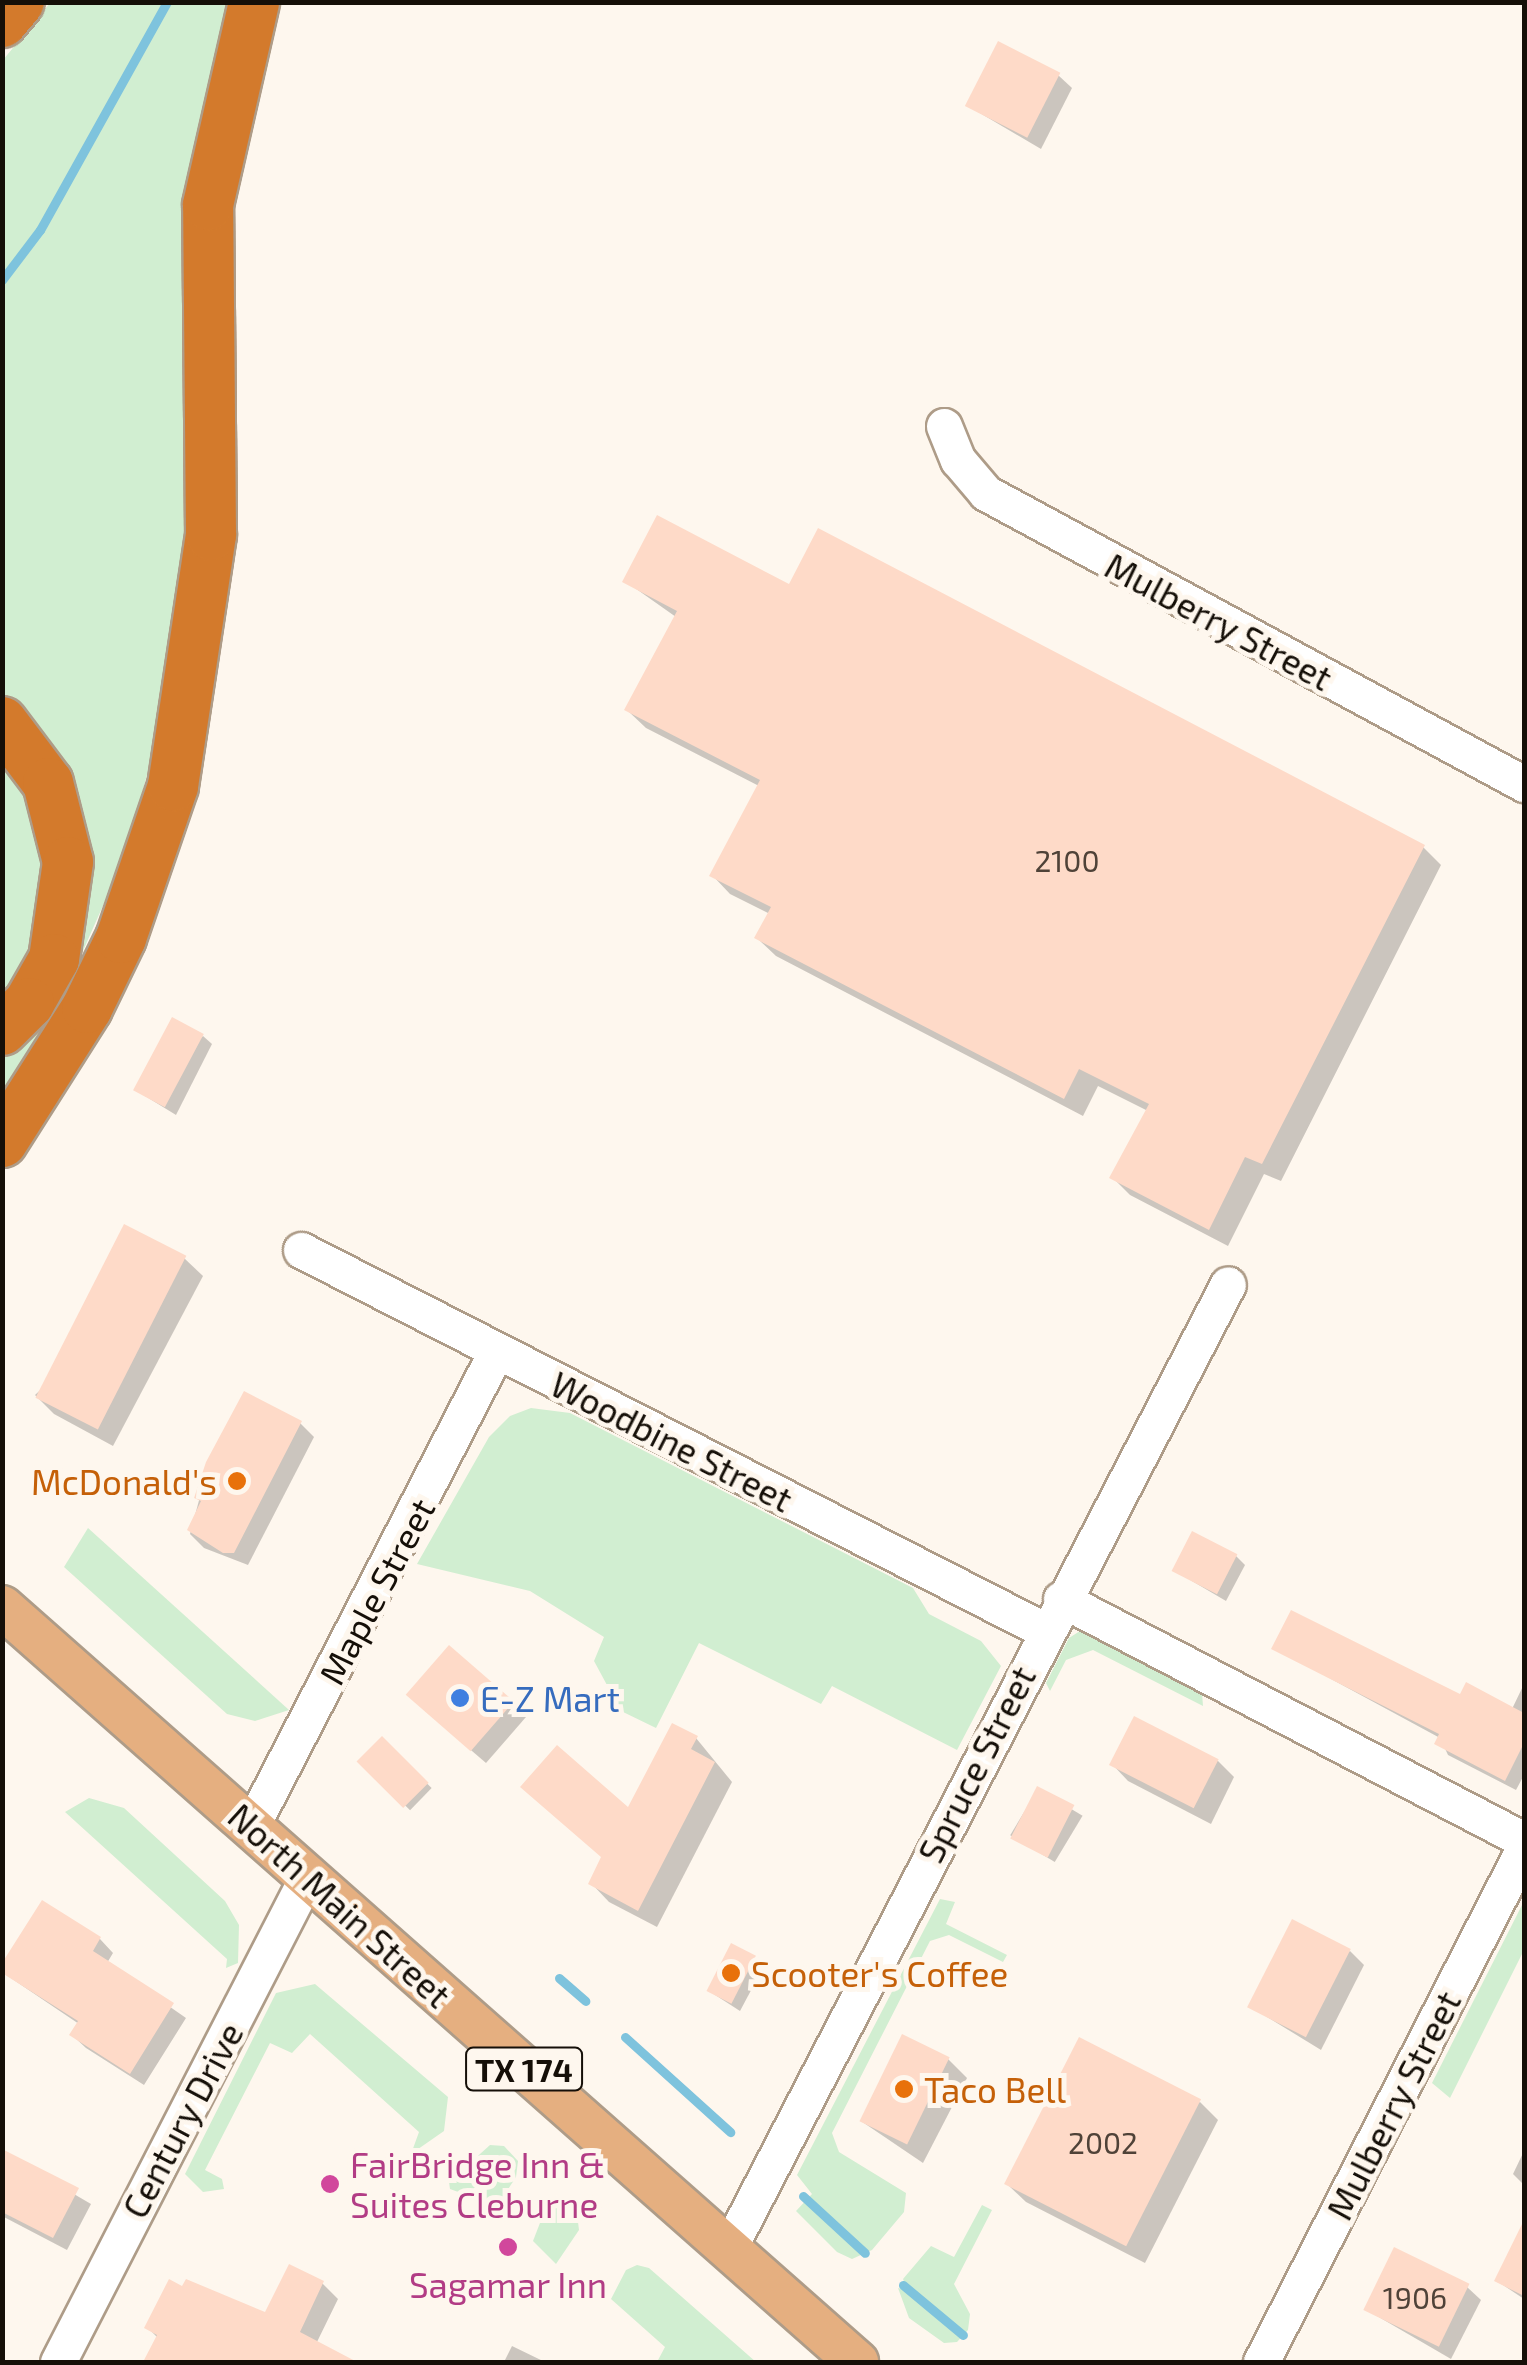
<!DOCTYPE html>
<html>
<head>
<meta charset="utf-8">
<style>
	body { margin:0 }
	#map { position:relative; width:1527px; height:2365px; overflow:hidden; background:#fef7ee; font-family:"Exo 2",sans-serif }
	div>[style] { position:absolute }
	.green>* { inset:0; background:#d1eed1 }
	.shadow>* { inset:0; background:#0003; transform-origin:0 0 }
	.stream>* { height:9px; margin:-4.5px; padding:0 4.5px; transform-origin:4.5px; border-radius:4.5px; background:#7ec3dd }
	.building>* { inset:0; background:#fedac8; transform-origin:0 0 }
	.roads { filter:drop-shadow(2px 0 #ae9c88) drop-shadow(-2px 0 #ae9c88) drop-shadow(0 2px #ae9c88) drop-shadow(0 -2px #ae9c88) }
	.minor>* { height:35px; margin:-17.5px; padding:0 17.5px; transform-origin:17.5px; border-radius:17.5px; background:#fff }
	.major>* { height:42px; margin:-21px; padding:0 21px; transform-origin:21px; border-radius:21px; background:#e5af80 }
	.highway>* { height:50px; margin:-25px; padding:0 25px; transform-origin:25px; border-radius:25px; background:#d37a2c }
	.dots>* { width:28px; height:28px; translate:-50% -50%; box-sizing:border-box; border:5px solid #fef7ee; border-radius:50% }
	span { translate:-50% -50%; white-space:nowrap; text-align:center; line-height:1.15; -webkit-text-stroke:10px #fef7ee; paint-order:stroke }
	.number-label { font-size:30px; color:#4f4238 }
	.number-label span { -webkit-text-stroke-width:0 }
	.shield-label span { padding:2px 8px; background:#fef7ee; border:2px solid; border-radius:8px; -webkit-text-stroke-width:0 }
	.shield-label { font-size:32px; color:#150f08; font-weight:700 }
	.street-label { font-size:35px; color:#150f08 }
	.food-label { font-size:35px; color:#c56008 }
	.right { translate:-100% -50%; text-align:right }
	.left { translate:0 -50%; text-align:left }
	.shop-label { font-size:35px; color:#366cbe }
	.hotel-label { font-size:35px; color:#b23c85 }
	.frame { position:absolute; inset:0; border:5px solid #150f08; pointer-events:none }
</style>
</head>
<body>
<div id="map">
	<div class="green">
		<div style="clip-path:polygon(50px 3px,229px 3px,195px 163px,191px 489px,172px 683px,125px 856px,63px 996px,3px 1098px,3px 1049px,71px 943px,3px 701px,3px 60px)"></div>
		<div style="clip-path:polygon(2px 752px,39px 825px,46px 893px,28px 958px,2px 998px)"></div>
		<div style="clip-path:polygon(531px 1408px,570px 1413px,913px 1588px,929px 1614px,981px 1641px,1001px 1666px,957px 1750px,832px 1686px,821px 1704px,699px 1643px,656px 1728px,621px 1711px,594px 1661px,604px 1637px,530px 1591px,417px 1564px,489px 1437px,510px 1416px)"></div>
		<div style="clip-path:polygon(88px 1528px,289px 1710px,255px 1721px,227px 1714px,64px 1567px)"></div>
		<div style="clip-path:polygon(1080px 1631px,1202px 1693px,1203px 1706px,1093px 1650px,1066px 1660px,1050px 1691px,1046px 1683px,1069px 1638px)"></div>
		<div style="clip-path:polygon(89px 1798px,124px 1808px,225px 1901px,239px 1925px,238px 1963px,226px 1968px,227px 1959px,65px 1812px)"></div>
		<div style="clip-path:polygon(940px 1899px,955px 1902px,946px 1924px,1007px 1955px,1003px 1962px,949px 1935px,930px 1941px,832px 2133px,839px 2152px,906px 2193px,904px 2212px,872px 2250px,852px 2259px,837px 2252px,796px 2211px,812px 2194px,797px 2175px)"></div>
		<div style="clip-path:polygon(1524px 1901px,1524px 1950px,1450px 2098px,1432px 2083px)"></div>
		<div style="clip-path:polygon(315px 1984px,448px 2097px,444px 2131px,411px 2154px,419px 2132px,310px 2034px,292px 2053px,270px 2043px,205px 2170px,222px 2179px,224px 2189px,203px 2192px,185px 2174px,276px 1993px)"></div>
		<div style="clip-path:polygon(490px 2145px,504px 2146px,518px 2161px,516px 2177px,497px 2206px,450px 2189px,449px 2182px)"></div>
		<div style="clip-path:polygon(564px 2198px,577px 2214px,579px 2230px,556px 2264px,533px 2241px,545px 2210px)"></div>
		<div style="clip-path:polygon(982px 2205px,992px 2210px,954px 2284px,970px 2314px,968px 2330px,957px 2342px,944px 2343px,909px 2318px,898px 2288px,908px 2291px,903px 2279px,931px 2246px,954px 2257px)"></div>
		<div style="clip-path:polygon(637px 2265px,649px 2268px,756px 2362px,657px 2362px,665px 2347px,611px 2299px,626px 2270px)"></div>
	</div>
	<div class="shadow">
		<div style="clip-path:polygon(1058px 75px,1072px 88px,1041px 149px,968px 106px)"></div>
		<div style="clip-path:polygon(625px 581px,790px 587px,1423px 847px,1441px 865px,1281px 1181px,1264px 1174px,1228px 1246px,1130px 1195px,1112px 1177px,1148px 1111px,1098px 1086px,1083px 1116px,776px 956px,757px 938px,770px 914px,730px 894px,712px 875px,759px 786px,646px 728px,627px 710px,676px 617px)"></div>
		<div style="clip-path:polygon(203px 1036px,212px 1044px,176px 1115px,137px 1091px)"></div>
		<div style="clip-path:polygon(184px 1258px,203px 1276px,113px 1446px,54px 1414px,35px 1395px)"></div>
		<div style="clip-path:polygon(300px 1423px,314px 1437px,248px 1565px,204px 1548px,190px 1534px,209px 1463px)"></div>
		<div style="clip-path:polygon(1236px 1556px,1245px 1565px,1226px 1601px,1175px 1571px)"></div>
		<div style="clip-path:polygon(1274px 1648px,1512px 1709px,1524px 1684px,1524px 1775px,1516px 1790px,1448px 1755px,1440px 1738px)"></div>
		<div style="clip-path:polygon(449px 1649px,526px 1717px,486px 1763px,423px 1709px)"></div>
		<div style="clip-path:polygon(696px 1738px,732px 1782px,657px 1927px,609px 1902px,591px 1883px)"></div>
		<div style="left:382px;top:1740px;width:69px;height:31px;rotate:44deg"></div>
		<div style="clip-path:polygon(1218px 1761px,1234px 1777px,1211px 1824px,1128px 1781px,1112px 1764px)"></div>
		<div style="left:1038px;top:1789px;width:52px;height:54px;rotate:31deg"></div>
		<div style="clip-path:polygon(43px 1903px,100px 1939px,113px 1953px,107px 1963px,186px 2018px,144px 2085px,86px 2048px,72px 2035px,79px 2024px,2px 1972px)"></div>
		<div style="clip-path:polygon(1350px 1951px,1364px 1965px,1321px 2050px,1251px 2007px)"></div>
		<div style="clip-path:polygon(755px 1958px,764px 1966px,740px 2011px,709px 1991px)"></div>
		<div style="clip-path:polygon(948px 2059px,967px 2078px,923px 2163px,861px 2121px)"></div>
		<div style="clip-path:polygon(1200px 2102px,1218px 2120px,1145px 2263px,1026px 2202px,1007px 2184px)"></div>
		<div style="clip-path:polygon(1524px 2151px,1524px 2185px,1513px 2174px)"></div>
		<div style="clip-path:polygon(2px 2152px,91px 2204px,67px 2250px,2px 2216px)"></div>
		<div style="clip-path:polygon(1519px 2235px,1524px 2238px,1524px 2299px,1497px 2281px)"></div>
		<div style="clip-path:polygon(322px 2283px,338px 2299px,316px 2344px,352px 2362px,153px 2362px,148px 2357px,158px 2338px,148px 2328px,266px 2316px)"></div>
		<div style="clip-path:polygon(1467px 2287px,1481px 2300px,1451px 2359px,1365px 2309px)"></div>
		<div style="clip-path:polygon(512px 2346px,545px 2362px,504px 2362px)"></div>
	</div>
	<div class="stream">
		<div style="left:2px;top:280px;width:63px;rotate:-52.8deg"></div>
		<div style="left:40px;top:230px;width:261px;rotate:-60.9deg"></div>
		<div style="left:559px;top:1978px;width:35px;rotate:41deg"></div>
		<div style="left:625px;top:2037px;width:142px;rotate:42.1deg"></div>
		<div style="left:803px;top:2196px;width:84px;rotate:42.6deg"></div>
		<div style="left:903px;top:2285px;width:78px;rotate:39.8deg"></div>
	</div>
	<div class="building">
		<div style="left:998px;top:41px;width:70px;height:73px;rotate:27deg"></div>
		<div style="clip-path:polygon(657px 515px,789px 584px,818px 528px,1425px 845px,1262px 1164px,1245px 1157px,1209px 1230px,1109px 1178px,1149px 1104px,1079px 1069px,1064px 1099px,754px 938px,771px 907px,709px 876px,760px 780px,624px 710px,677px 611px,622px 582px)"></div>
		<div style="left:172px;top:1017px;width:36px;height:83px;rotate:28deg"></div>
		<div style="left:124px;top:1224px;width:70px;height:195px;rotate:27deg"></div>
		<div style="clip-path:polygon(244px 1391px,302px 1421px,234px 1553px,223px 1553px,187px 1530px,201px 1501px,194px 1498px,206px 1462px)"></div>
		<div style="left:1192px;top:1531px;width:51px;height:45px;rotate:27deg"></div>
		<div style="clip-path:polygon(1291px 1610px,1460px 1694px,1466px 1682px,1524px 1713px,1524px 1743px,1505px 1781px,1434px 1744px,1439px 1734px,1271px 1649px)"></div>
		<div style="left:449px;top:1645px;width:86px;height:66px;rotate:41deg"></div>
		<div style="left:1134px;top:1716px;width:95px;height:55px;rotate:27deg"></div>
		<div style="clip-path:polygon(672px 1723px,698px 1736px,691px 1749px,715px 1762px,638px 1911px,588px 1884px,601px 1857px,520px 1787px,557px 1745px,628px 1807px)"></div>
		<div style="left:382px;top:1736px;width:66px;height:36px;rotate:45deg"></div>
		<div style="left:1037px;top:1786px;width:42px;height:59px;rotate:27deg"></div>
		<div style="clip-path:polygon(42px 1900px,101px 1937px,93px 1951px,174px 2003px,130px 2074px,69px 2035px,78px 2021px,2px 1973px,2px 1963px)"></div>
		<div style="left:1292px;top:1919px;width:66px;height:99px;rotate:27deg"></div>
		<div style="left:731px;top:1943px;width:28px;height:54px;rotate:27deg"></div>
		<div style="left:902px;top:2034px;width:53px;height:97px;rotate:26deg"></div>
		<div style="left:1079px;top:2037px;width:137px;height:165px;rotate:27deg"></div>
		<div style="clip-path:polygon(2px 2149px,79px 2188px,53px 2238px,2px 2212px)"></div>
		<div style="clip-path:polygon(1524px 2220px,1524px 2296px,1494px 2281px)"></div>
		<div style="left:1394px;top:2247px;width:84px;height:70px;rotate:26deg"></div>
		<div style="clip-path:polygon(289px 2264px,324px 2281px,300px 2332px,357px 2362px,143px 2362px,157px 2335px,144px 2328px,169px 2279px,182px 2286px,186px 2279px,265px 2312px)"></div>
	</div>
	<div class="roads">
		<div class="minor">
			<div style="left:944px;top:426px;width:37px;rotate:68deg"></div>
			<div style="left:958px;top:460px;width:43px;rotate:49.7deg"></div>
			<div style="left:986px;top:493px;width:612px;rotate:28.41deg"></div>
			<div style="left:301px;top:1250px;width:835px;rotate:27.09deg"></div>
			<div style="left:1061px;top:1599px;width:522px;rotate:27.5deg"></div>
			<div style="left:251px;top:1827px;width:534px;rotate:-62.72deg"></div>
			<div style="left:729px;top:2248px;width:1085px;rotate:-62.63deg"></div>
			<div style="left:58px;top:2362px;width:545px;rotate:-62.82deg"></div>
			<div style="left:1261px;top:2362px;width:577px;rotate:-62.9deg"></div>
		</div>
		<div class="major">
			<div style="left:2px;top:1607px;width:1141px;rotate:41.45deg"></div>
		</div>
		<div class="highway">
			<div style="left:2px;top:22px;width:26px;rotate:-50deg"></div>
			<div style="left:2px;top:722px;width:76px;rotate:53deg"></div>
			<div style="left:48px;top:783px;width:81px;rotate:75.8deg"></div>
			<div style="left:68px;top:862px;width:98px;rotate:98.2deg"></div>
			<div style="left:54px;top:959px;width:51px;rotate:119.6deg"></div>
			<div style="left:29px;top:1003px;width:38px;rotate:135deg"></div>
			<div style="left:2px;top:1142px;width:159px;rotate:-57.6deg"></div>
			<div style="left:87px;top:1008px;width:78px;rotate:-64.1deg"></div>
			<div style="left:121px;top:938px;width:161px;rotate:-71.1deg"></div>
			<div style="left:173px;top:786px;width:254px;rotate:-81.4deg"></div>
			<div style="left:211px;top:535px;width:330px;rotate:-90.5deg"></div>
			<div style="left:208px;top:205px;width:208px;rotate:-77.2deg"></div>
		</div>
	</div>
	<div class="dots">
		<div style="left:237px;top:1481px;background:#e8710a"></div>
		<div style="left:460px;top:1698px;background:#3f7fe0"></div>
		<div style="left:731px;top:1973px;background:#e8710a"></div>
		<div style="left:904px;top:2089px;background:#e8710a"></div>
		<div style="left:330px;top:2184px;background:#d1479c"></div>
		<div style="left:508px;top:2247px;background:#d1479c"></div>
	</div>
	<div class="number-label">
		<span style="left:1067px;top:860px">2100</span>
		<span style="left:1103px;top:2142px">2002</span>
		<span style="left:1415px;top:2297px">1906</span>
	</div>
	<div class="shield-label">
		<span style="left:524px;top:2069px">TX 174</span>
	</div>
	<div class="street-label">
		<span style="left:1219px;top:621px;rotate:28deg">Mulberry Street</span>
		<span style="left:672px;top:1441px;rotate:27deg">Woodbine Street</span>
		<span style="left:376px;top:1591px;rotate:-62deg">Maple Street</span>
		<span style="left:976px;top:1764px;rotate:-63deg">Spruce Street</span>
		<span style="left:340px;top:1905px;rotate:42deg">North Main Street</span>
		<span style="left:1393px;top:2105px;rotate:-63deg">Mulberry Street</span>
		<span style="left:182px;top:2120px;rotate:-62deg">Century Drive</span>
	</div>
	<div class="food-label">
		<span class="right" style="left:217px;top:1481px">McDonald's</span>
		<span class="left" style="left:751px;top:1973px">Scooter's Coffee</span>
		<span class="left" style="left:924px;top:2089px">Taco Bell</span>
	</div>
	<div class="shop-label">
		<span class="left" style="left:480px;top:1698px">E-Z Mart</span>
	</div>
	<div class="hotel-label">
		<span class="left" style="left:350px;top:2184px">FairBridge Inn &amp;<br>Suites Cleburne</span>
		<span style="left:508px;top:2284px">Sagamar Inn</span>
	</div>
	<div class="frame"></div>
</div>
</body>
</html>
